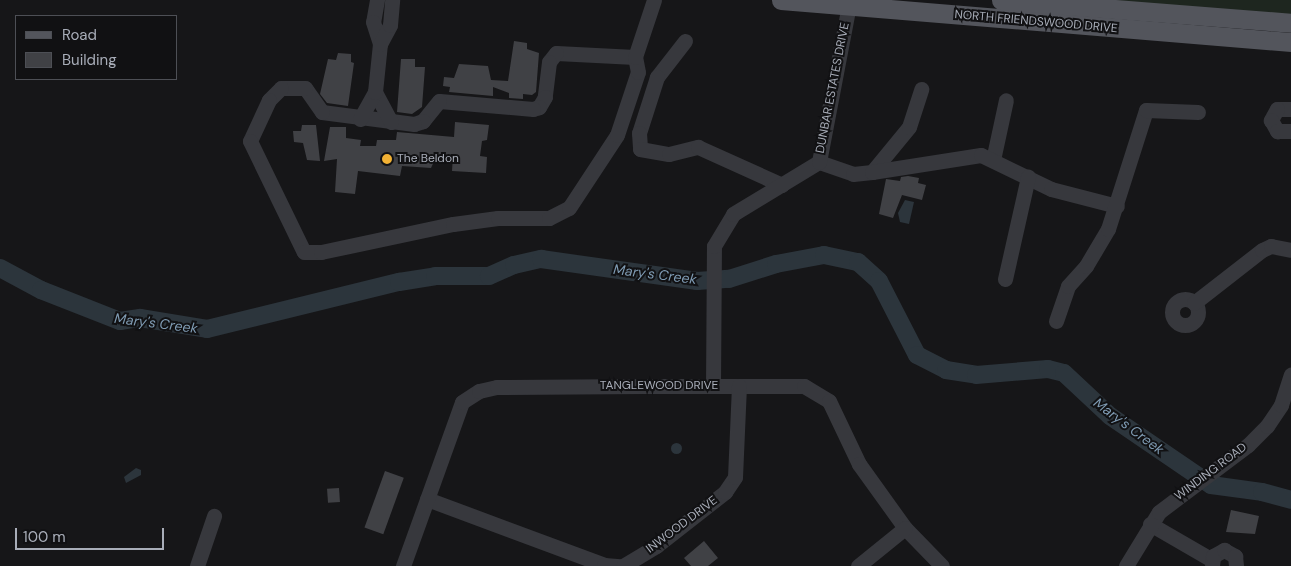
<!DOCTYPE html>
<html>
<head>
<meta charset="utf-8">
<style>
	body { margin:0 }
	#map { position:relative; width:1291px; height:566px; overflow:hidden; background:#161618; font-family:"DM Sans",sans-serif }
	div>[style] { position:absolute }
	.green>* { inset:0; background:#1e261f }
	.water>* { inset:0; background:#2c353c }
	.round { border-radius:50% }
	.river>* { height:18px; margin:-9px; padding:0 9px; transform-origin:9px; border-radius:9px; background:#2c353c }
	.building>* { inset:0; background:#404145; transform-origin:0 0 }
	.minor>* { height:15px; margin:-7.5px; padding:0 7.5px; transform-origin:7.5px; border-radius:7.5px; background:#37383d }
	.minor>.ring { margin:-7.5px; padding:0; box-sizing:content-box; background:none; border:15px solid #37383d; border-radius:50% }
	.major>* { height:19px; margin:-9.5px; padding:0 9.5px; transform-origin:9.5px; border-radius:9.5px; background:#53555c }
	.dots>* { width:14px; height:14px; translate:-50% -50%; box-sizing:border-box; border:2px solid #111113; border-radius:50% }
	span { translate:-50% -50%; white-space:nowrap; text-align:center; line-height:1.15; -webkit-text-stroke:4px #111113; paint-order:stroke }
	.street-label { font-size:12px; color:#a8adb8 }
	.poi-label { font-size:12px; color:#a8adb8 }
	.left { translate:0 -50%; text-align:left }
	.water-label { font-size:14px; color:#7f9bb3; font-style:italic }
	.legend { position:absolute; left:15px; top:15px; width:162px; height:65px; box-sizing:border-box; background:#111113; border:1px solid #4d4f55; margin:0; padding:6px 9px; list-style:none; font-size:15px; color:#a8adb8 }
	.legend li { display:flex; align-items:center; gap:10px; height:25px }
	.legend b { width:25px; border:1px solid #4d4f55 }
	.scale { position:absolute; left:15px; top:528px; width:149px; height:22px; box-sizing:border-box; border:2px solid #a8adb8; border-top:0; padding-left:6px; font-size:15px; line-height:18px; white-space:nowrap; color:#a8adb8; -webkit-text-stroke:4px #111113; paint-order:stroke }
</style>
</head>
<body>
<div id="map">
	<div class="green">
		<div style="clip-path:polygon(1109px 0,1291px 0,1291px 17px)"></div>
	</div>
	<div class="water">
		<div style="clip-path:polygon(905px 200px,914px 202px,909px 224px,900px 222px,898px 213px)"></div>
		<div class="round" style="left:670.5px;top:442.5px;width:11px;height:11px"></div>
		<div style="clip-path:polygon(136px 468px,141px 470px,141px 475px,126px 483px,124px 477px)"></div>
	</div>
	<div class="river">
		<div style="left:0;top:268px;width:47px;rotate:28.2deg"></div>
		<div style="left:41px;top:290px;width:85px;rotate:21.4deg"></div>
		<div style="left:120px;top:321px;width:20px;rotate:-9deg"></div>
		<div style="left:140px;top:318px;width:68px;rotate:9.3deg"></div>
		<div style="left:207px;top:329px;width:198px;rotate:-13.8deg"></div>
		<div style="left:399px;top:282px;width:36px;rotate:-9deg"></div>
		<div style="left:435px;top:276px;width:54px"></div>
		<div style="left:489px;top:276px;width:27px;rotate:-24deg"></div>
		<div style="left:514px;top:265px;width:28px;rotate:-13deg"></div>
		<div style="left:541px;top:259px;width:158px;rotate:8deg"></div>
		<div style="left:697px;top:281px;width:32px;rotate:-4deg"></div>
		<div style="left:729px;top:279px;width:49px;rotate:-17.7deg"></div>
		<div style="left:776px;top:264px;width:49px;rotate:-10.6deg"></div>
		<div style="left:824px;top:255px;width:35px;rotate:12deg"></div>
		<div style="left:858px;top:262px;width:28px;rotate:42deg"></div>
		<div style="left:879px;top:281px;width:83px;rotate:62.8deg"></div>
		<div style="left:917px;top:355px;width:33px;rotate:27deg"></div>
		<div style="left:946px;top:370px;width:30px;rotate:9deg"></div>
		<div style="left:976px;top:375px;width:72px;rotate:-4.8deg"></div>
		<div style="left:1048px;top:369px;width:16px;rotate:14deg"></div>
		<div style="left:1064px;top:373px;width:63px;rotate:43.1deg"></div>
		<div style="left:1110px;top:416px;width:122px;rotate:34.3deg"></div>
		<div style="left:1211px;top:485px;width:51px;rotate:7.8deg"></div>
		<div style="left:1262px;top:492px;width:30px;rotate:15deg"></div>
	</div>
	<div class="building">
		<div style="clip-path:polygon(514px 41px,527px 43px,527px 49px,539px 53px,536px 92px,532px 95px,523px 94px,523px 99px,509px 98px,509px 93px,493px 87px,493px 96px,449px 92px,450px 87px,443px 86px,444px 77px,454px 78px,459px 64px,488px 66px,491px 80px,508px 81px)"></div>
		<div style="clip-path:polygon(338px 53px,351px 54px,351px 62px,354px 63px,348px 106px,327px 103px,320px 94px,328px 59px,336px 60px)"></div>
		<div style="clip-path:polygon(401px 59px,415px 59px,415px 67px,425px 67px,422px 107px,412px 114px,397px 112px)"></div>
		<div style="clip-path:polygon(455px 122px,489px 125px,487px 140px,482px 141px,480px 156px,487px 157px,486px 173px,452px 171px,453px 155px,437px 155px,431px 168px,402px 166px,400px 176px,358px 171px,355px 194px,335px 192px,337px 159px,324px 161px,330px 127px,346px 127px,346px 138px,361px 140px,360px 146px,376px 146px,377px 140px,396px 140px,397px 132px,454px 137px)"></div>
		<div style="clip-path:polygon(302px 125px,316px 125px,320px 161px,307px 160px,303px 143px,294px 142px,293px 131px,301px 131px)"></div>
		<div style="clip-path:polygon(908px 176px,919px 178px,918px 183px,926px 185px,922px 200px,902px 195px,893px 218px,879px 214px,886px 179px,900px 181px,901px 177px)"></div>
		<div style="left:385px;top:471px;width:20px;height:60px;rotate:20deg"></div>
		<div style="left:339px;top:488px;width:14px;height:12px;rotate:86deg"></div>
		<div style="clip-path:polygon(1231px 510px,1259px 516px,1255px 534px,1226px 532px)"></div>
		<div style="clip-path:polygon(704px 541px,718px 558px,708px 566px,691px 566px,684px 558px)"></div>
	</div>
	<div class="minor">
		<div style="left:377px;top:0;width:22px;rotate:100deg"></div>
		<div style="left:373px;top:22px;width:23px;rotate:72deg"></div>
		<div style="left:685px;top:41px;width:46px;rotate:127.9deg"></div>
		<div style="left:657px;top:77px;width:59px;rotate:107.8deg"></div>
		<div style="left:639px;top:133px;width:16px;rotate:86deg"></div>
		<div style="left:640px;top:149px;width:29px;rotate:10deg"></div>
		<div style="left:669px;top:154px;width:30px;rotate:-14deg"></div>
		<div style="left:698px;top:147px;width:92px;rotate:24.3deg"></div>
		<div style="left:635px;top:57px;width:79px;rotate:-177.1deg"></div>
		<div style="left:556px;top:53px;width:11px;rotate:128deg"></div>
		<div style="left:549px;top:62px;width:35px;rotate:97deg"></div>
		<div style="left:545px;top:97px;width:12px;rotate:121deg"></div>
		<div style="left:539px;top:107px;width:6px;rotate:162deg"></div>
		<div style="left:533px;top:109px;width:94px;rotate:-175.1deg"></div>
		<div style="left:439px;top:101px;width:26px;rotate:129deg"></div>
		<div style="left:423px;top:121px;width:9px;rotate:162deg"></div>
		<div style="left:414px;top:124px;width:93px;rotate:-172.6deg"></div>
		<div style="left:322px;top:112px;width:29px;rotate:-125deg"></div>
		<div style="left:305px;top:88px;width:24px;rotate:180deg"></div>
		<div style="left:281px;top:88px;width:17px;rotate:135deg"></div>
		<div style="left:269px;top:100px;width:45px;rotate:114.9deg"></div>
		<div style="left:250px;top:141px;width:123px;rotate:64.1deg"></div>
		<div style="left:304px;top:252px;width:17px"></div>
		<div style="left:321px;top:252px;width:135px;rotate:-12deg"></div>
		<div style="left:453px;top:224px;width:45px;rotate:-7.6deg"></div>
		<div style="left:498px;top:218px;width:51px"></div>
		<div style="left:549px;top:218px;width:22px;rotate:-27deg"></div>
		<div style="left:569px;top:208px;width:87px;rotate:-56.7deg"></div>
		<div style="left:617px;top:135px;width:66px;rotate:-71.6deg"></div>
		<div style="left:638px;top:72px;width:15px;rotate:-101deg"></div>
		<div style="left:635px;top:57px;width:60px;rotate:-71.6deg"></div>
		<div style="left:375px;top:92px;width:34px;rotate:62deg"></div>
		<div style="left:1291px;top:109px;width:14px;rotate:180deg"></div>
		<div style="left:1277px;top:109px;width:13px;rotate:119deg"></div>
		<div style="left:1271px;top:120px;width:13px;rotate:61deg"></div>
		<div style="left:1277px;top:131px;width:14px"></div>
		<div style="left:360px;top:119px;width:31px;rotate:-61deg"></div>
		<div style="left:375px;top:92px;width:48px;rotate:-84.1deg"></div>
		<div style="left:380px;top:44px;width:21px;rotate:-62deg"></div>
		<div style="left:390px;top:25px;width:25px;rotate:-85deg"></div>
		<div style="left:993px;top:160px;width:61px;rotate:-77.8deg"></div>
		<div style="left:819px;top:162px;width:36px;rotate:19deg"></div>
		<div style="left:853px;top:174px;width:19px;rotate:-6deg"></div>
		<div style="left:872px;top:172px;width:58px;rotate:-50.6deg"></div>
		<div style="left:909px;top:127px;width:40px;rotate:-72deg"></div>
		<div style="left:872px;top:172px;width:110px;rotate:-8.9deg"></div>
		<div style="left:981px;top:155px;width:78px;rotate:25.9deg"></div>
		<div style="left:1051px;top:189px;width:68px;rotate:14.4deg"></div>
		<div style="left:1005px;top:279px;width:105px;rotate:-77.3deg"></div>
		<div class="ring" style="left:1172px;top:299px;width:11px;height:11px"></div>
		<div style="left:1194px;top:303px;width:86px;rotate:-37.9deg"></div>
		<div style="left:1262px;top:250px;width:10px;rotate:-24deg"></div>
		<div style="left:1271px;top:246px;width:20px;rotate:11deg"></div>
		<div style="left:1056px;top:321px;width:37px;rotate:-71deg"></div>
		<div style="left:1068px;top:286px;width:27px;rotate:-48deg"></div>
		<div style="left:1086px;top:266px;width:43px;rotate:-59.3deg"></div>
		<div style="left:1108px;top:229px;width:125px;rotate:-72.3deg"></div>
		<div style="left:1146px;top:110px;width:52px;rotate:2.2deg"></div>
		<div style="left:713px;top:386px;width:140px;rotate:-89.6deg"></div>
		<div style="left:714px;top:246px;width:37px;rotate:-59deg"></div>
		<div style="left:733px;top:214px;width:100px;rotate:-31.2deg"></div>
		<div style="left:819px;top:162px;width:165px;rotate:-79.2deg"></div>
		<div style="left:427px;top:499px;width:189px;rotate:20.4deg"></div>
		<div style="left:604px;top:565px;width:16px;rotate:4deg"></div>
		<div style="left:1150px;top:524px;width:72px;rotate:30.1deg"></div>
		<div style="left:197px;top:566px;width:53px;rotate:-71.2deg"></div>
		<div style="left:403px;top:566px;width:174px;rotate:-70.2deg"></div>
		<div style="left:462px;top:402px;width:20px;rotate:-33deg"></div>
		<div style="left:479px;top:391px;width:18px;rotate:-13deg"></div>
		<div style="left:497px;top:387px;width:146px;rotate:-0.4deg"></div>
		<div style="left:643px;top:386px;width:161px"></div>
		<div style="left:804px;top:386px;width:29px;rotate:31deg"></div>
		<div style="left:829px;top:401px;width:70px;rotate:64.5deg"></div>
		<div style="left:859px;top:464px;width:79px;rotate:54.3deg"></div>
		<div style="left:905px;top:528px;width:53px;rotate:45.8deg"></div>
		<div style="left:623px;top:566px;width:39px;rotate:-31deg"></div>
		<div style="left:656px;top:546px;width:88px;rotate:-38deg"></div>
		<div style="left:725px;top:492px;width:18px;rotate:-56deg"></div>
		<div style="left:735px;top:477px;width:91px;rotate:-87.5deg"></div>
		<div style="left:858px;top:566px;width:60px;rotate:-39deg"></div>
		<div style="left:1126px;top:566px;width:63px;rotate:-58.6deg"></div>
		<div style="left:1159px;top:512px;width:111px;rotate:-37deg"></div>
		<div style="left:1248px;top:445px;width:27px;rotate:-45deg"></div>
		<div style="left:1267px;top:426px;width:25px;rotate:-56deg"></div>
		<div style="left:1281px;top:405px;width:32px;rotate:-72deg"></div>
		<div style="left:1212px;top:566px;width:10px;rotate:-84deg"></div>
		<div style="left:1213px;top:556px;width:13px;rotate:-29deg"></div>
		<div style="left:1224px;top:550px;width:13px;rotate:29deg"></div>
		<div style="left:1235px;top:556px;width:10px;rotate:84deg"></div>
	</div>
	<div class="major">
		<div style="left:781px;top:0;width:512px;rotate:4.71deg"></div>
		<div style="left:1001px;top:0;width:291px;rotate:4.5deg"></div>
	</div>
	<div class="dots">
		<div style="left:387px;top:159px;background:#f2b134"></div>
	</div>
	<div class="street-label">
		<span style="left:1036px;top:22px;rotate:5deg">NORTH FRIENDSWOOD DRIVE</span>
		<span style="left:833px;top:88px;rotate:-79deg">DUNBAR ESTATES DRIVE</span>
		<span style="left:659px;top:386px">TANGLEWOOD DRIVE</span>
		<span style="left:1211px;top:472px;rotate:-37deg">WINDING ROAD</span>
		<span style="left:682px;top:525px;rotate:-37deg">INWOOD DRIVE</span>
	</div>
	<div class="poi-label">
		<span class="left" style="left:397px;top:159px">The Beldon</span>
	</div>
	<div class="water-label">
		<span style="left:655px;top:274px;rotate:7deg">Mary's Creek</span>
		<span style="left:156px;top:323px;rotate:7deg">Mary's Creek</span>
		<span style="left:1129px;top:426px;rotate:37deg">Mary's Creek</span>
	</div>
	<ul class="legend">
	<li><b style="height:6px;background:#53555c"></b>Road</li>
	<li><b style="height:14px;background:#404145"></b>Building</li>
	</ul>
	<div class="scale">100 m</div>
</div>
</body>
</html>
